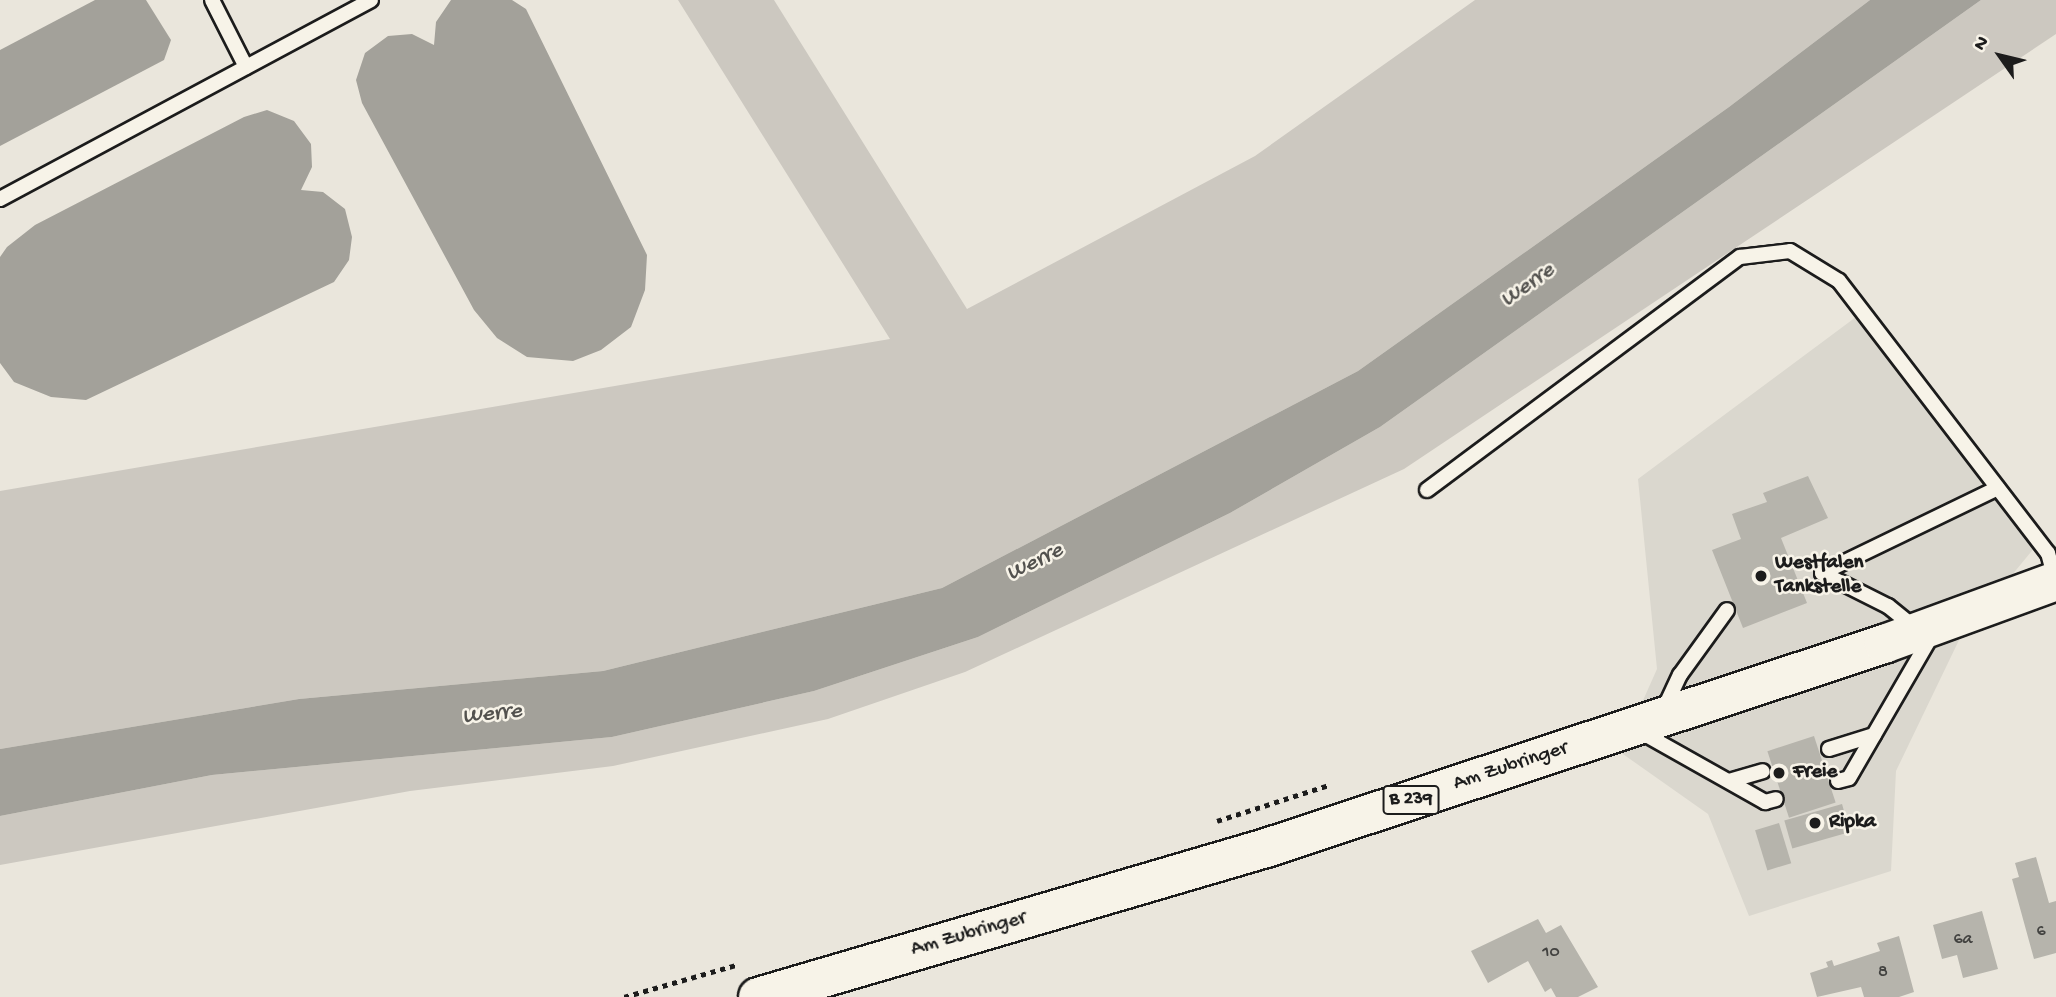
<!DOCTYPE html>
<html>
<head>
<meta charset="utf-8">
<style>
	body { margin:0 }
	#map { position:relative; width:2056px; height:997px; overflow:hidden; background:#eae6dc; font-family:"Gochi Hand",sans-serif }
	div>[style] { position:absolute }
	.built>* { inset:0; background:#dad7ce }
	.green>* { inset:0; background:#ccc8c0 }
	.water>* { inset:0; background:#a3a19a }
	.building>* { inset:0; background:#b6b4ac; transform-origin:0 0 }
	.path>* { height:4.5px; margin-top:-2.25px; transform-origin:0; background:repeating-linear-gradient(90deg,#1c1c1c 0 5px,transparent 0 10px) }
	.roads { filter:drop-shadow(2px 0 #1c1c1c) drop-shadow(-2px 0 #1c1c1c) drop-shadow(0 2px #1c1c1c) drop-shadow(0 -2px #1c1c1c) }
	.service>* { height:14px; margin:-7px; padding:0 7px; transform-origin:7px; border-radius:7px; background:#f7f3e8 }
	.primary>* { height:38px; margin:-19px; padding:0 19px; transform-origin:19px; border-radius:19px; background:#f7f3e8 }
	.dots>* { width:19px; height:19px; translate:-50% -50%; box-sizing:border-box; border:4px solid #f7f3e8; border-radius:50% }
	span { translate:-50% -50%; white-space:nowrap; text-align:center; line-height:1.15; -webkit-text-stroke:5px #f7f3e8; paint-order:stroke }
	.number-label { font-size:18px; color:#424240 }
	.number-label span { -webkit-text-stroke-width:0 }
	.shield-label span { padding:2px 5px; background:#f7f3e8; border:2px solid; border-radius:5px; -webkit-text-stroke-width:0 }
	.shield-label { font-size:19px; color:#1c1c1c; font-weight:700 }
	.poi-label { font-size:21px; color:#1c1c1c; font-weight:700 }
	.left { translate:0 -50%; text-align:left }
	.street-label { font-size:21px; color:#1c1c1c }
	.water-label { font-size:23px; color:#52514e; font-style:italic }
	.north { position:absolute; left:1965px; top:21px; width:70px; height:70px; -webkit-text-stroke:5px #f7f3e8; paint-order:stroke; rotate:304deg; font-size:19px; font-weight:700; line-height:28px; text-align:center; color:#1c1c1c }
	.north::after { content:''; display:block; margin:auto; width:24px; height:32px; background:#1c1c1c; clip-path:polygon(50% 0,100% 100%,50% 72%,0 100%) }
</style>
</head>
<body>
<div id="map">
	<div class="built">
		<div style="clip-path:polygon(1856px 317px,2035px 547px,1960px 638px,1896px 771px,1891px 871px,1749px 916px,1708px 814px,1620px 752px,1657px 669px,1638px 479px)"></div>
	</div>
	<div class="green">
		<div style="clip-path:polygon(678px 0,774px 0,967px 309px,1255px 156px,1475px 0,1870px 0,1729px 107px,1358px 371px,942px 588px,603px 671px,299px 699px,0 749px,0 491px,890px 339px)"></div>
		<div style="clip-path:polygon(1981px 0,2056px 0,2056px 34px,1404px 469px,965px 672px,828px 719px,613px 766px,410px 791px,0 865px,0 816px,212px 775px,612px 737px,814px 691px,978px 637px,1230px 513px,1380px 427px)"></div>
	</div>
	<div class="water">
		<div style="clip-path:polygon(95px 0,146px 0,171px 40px,164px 60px,0 146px,0 50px)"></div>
		<div style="clip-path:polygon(451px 0,512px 0,526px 9px,647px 255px,645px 290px,631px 327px,601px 350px,573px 361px,527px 357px,497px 338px,474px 310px,362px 103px,356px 80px,365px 53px,388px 36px,412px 34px,434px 45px,436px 22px)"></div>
		<div style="clip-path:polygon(1870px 0,1981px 0,1380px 427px,1230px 513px,978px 637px,814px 691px,612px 737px,212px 775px,0 816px,0 749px,299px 699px,603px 671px,942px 588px,1358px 371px,1729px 107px)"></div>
		<div style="clip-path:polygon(267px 110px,294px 121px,311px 144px,312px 167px,301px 190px,323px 192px,345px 209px,352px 237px,349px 260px,334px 282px,86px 400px,51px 397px,14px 382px,0 363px,0 257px,7px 247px,35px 225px,244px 117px)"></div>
	</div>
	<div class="building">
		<div style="clip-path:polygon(1808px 476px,1828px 518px,1781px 538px,1807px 603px,1743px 628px,1712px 550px,1741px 539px,1732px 514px,1767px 502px,1763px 493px)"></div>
		<div style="left:1814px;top:736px;width:70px;height:49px;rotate:72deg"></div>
		<div style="left:1842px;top:804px;width:29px;height:60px;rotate:74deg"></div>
		<div style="left:1779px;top:823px;width:42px;height:25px;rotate:73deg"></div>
		<div style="clip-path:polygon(2036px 857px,2049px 903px,2056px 901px,2056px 953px,2034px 959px,2012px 879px,2019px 877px,2015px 863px)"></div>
		<div style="clip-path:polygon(1982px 911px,1998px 969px,1963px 978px,1957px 955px,1942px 959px,1933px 925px)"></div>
		<div style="clip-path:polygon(1538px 919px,1546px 933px,1561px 925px,1598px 987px,1578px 997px,1556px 997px,1551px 988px,1545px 992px,1528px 961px,1488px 983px,1471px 951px)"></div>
		<div style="clip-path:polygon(1899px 936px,1914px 992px,1899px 997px,1864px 997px,1861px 987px,1817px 997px,1810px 973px,1828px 967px,1826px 962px,1832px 960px,1834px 966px,1880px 951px,1877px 943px)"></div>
	</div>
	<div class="path">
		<div style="left:1217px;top:821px;width:118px;rotate:-17.8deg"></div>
		<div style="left:624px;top:997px;width:116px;rotate:-15.9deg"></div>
	</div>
	<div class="roads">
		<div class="service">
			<div style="left:212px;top:0;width:75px;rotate:63.1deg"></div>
			<div style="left:0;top:199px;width:421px;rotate:-28.2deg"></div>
			<div style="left:1427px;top:490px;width:390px;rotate:-36.7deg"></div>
			<div style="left:1740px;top:257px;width:50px;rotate:-6.8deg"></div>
			<div style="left:1790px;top:251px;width:57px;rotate:31.5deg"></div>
			<div style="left:1839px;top:281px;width:343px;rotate:52.5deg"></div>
			<div style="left:2048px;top:553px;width:28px;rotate:75deg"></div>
			<div style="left:1822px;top:573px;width:195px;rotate:-25.8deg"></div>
			<div style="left:1822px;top:573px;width:74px;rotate:26.6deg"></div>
			<div style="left:1888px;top:606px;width:36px;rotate:39deg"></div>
			<div style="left:1664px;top:709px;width:38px;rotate:-65deg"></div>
			<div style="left:1680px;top:675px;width:80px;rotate:-54.1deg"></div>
			<div style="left:1639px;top:731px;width:145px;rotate:29.4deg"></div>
			<div style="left:1765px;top:802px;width:11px;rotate:-15deg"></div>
			<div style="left:1829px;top:749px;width:47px;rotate:-17.3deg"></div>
			<div style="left:1729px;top:781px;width:35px;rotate:-16deg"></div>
			<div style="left:1838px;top:781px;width:11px;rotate:-15deg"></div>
			<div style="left:1849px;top:778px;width:165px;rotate:-59.9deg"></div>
		</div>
		<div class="primary">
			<div style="left:758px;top:997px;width:529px;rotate:-16.35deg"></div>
			<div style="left:1266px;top:848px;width:651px;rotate:-18.27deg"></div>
			<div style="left:1884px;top:644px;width:183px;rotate:-20.1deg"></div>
		</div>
	</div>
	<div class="dots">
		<div style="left:1761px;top:576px;background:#1c1c1c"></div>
		<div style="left:1779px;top:773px;background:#1c1c1c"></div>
		<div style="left:1815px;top:823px;background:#1c1c1c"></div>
	</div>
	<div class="number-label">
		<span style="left:2041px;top:932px">6</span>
		<span style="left:1963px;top:940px">6a</span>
		<span style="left:1551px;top:953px">10</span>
		<span style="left:1883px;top:973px">8</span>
	</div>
	<div class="shield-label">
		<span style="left:1411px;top:800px">B 239</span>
	</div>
	<div class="poi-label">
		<span class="left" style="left:1775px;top:576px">Westfalen<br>Tankstelle</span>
		<span class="left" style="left:1793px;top:773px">Freie</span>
		<span class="left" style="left:1829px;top:823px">Ripka</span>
	</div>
	<div class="street-label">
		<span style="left:1511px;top:767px;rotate:-18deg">Am Zubringer</span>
		<span style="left:969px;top:935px;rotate:-16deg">Am Zubringer</span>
	</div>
	<div class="water-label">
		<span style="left:1528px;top:286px;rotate:-35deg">Werre</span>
		<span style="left:1035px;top:563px;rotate:-26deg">Werre</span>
		<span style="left:492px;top:715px;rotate:-6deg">Werre</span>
	</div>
	<div class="north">N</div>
</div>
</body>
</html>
